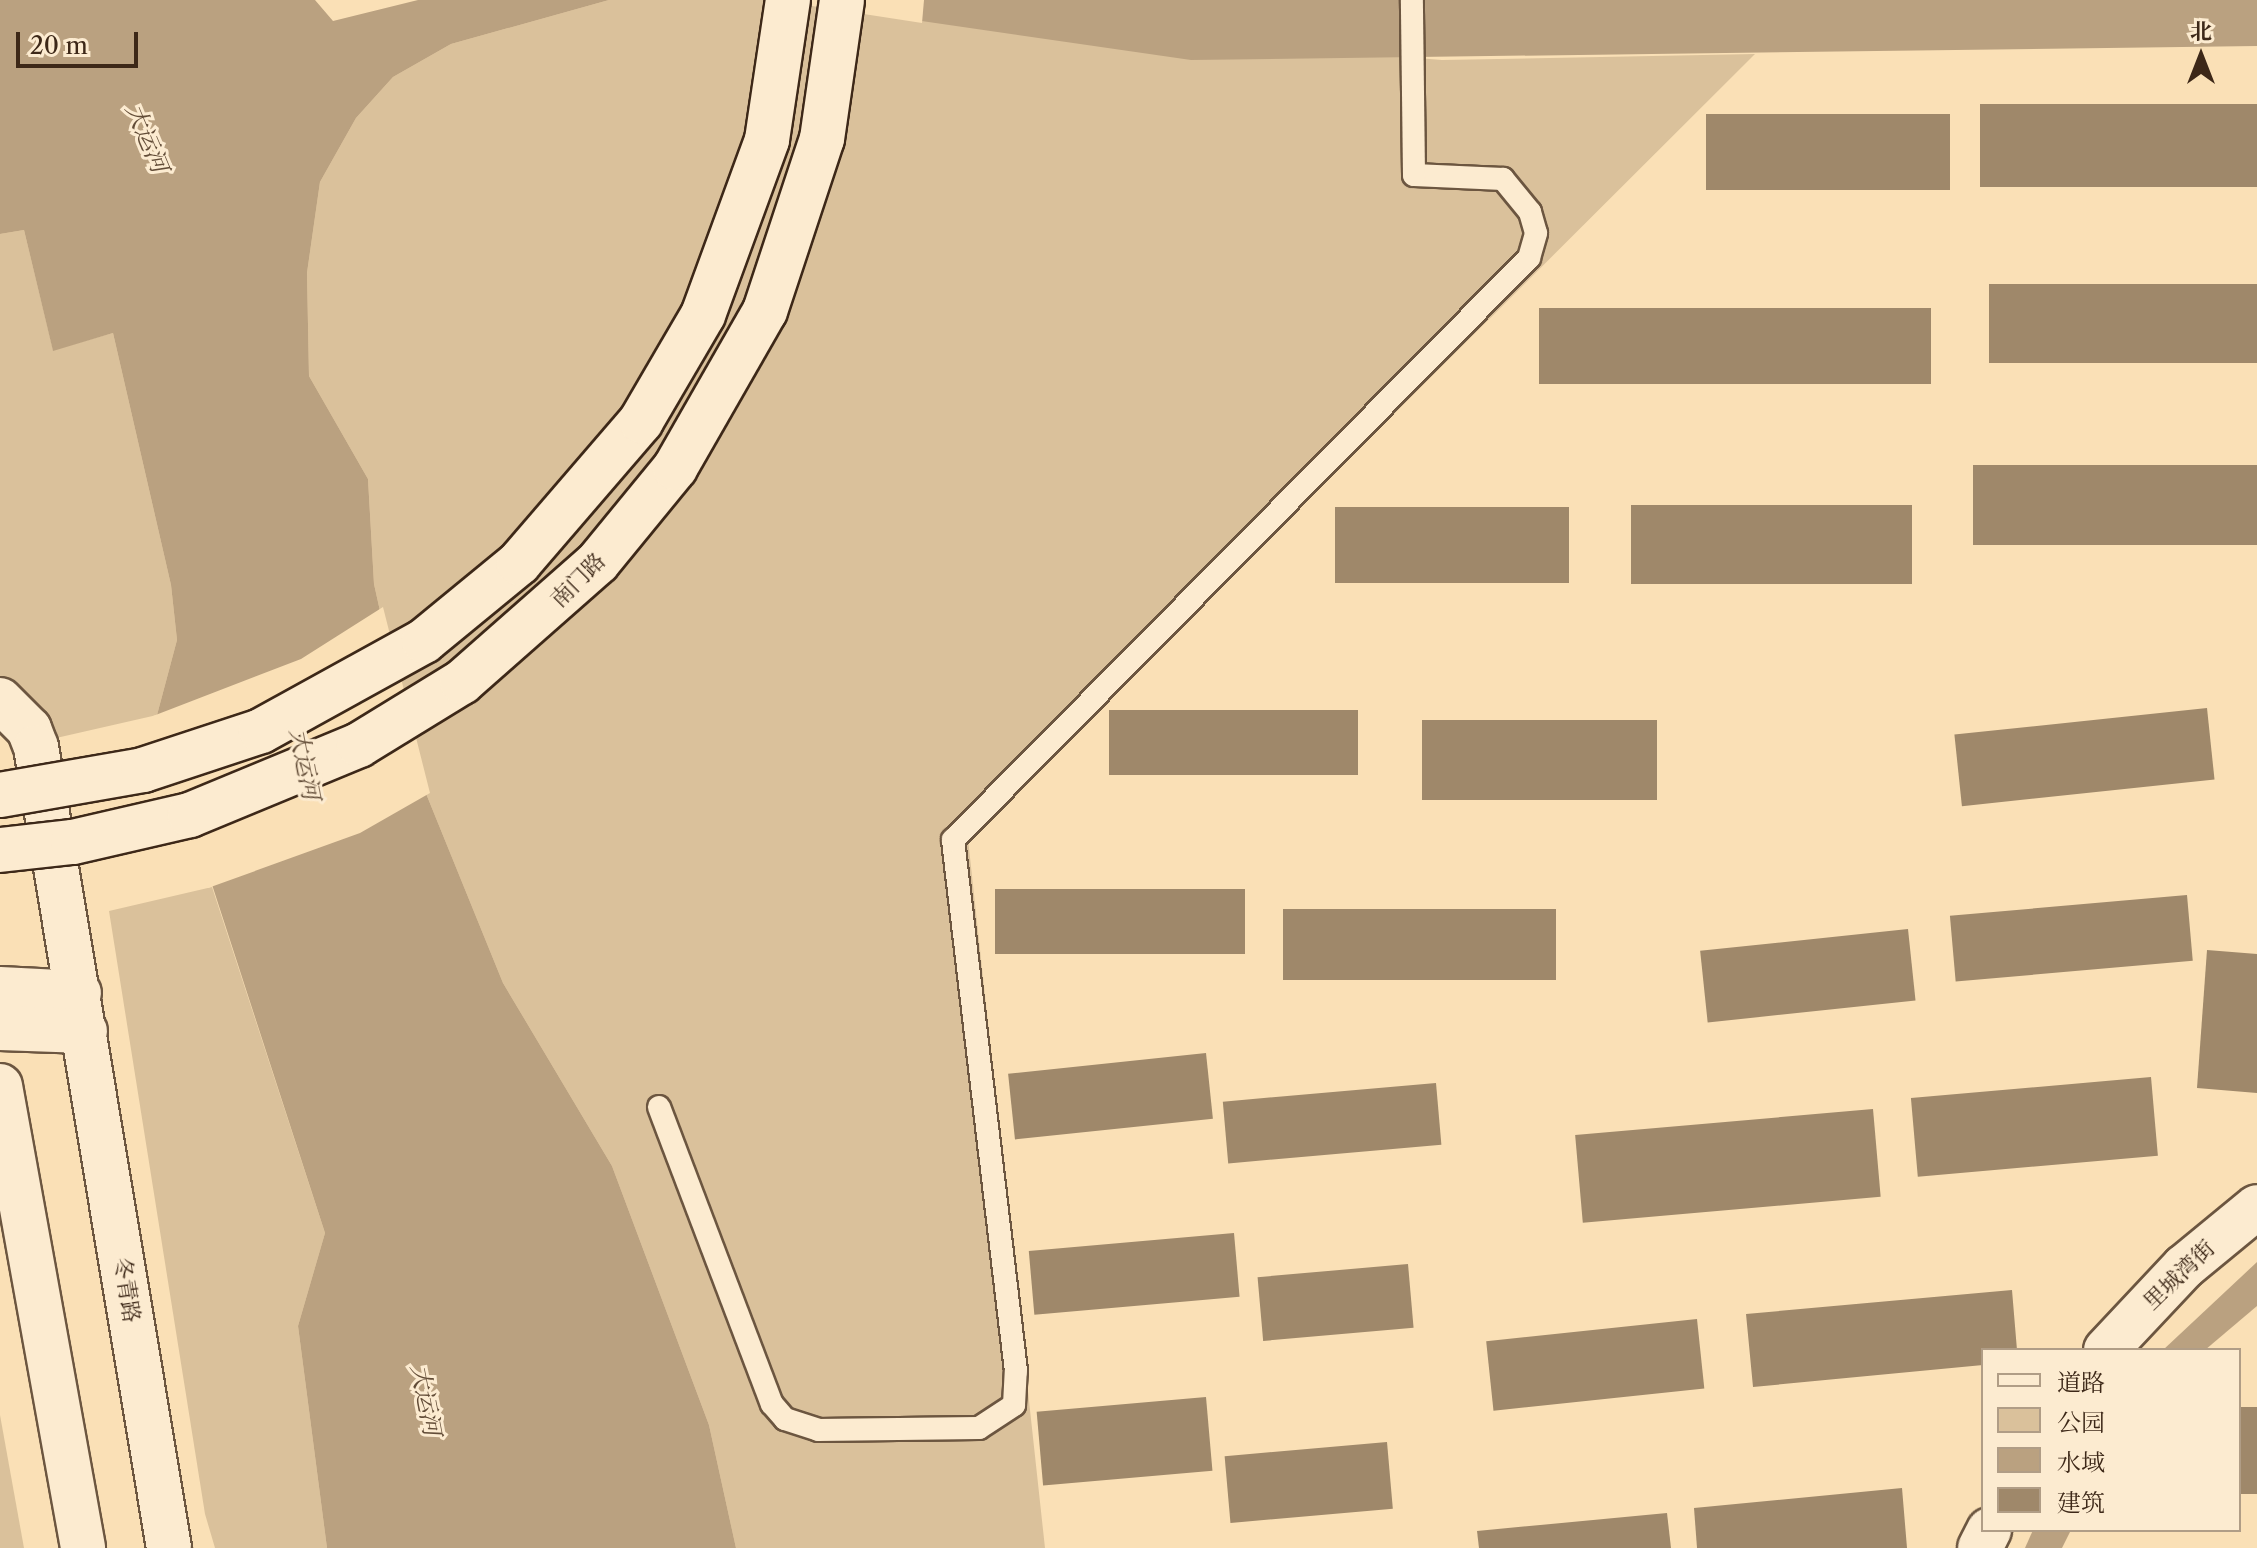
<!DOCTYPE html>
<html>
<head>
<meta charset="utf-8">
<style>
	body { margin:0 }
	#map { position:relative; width:2257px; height:1548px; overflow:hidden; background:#fae0b6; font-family:"Libre Caslon Text","Noto Serif SC",serif }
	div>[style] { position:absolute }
	.green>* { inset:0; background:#dac19b }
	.water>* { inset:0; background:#baa180 }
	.pier>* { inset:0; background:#fae0b6 }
	.building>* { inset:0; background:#9f886a; transform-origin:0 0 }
	.roads { filter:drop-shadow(2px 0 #6c5640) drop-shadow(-2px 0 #6c5640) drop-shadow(0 2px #6c5640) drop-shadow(0 -2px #6c5640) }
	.service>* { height:22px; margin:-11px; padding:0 11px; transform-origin:11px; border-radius:11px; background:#fcebd0 }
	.tertiary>* { height:44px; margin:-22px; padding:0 22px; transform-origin:22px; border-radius:22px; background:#fcebd0 }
	.secondary>* { height:44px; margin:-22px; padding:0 22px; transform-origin:22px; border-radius:22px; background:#fcebd0 }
	.bridges { filter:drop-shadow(2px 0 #3d2818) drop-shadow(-2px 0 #3d2818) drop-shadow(0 2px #3d2818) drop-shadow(0 -2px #3d2818) }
	.secondary-bridge>* { height:44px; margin:-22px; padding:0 22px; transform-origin:22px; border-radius:22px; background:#fcebd0 }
	span { translate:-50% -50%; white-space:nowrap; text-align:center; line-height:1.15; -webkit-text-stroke:6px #fcebd0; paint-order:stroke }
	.street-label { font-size:22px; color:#3d2818 }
	.water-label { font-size:24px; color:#624c37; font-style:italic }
	.legend { position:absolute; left:1981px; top:1348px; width:260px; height:184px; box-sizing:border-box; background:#fcebd0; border:2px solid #b09d86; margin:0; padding:10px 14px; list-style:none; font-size:24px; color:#3d2818 }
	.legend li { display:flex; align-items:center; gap:16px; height:40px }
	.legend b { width:40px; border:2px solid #b09d86 }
	.north { position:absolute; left:2161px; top:16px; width:80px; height:80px; -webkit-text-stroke:6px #fcebd0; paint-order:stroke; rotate:0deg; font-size:22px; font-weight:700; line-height:32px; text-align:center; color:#3d2818 }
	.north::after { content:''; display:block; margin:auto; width:28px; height:36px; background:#3d2818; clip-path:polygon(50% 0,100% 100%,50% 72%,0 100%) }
	.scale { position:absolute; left:16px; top:32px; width:122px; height:36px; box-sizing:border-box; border:4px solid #3d2818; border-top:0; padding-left:10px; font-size:24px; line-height:28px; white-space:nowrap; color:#3d2818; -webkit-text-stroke:6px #fcebd0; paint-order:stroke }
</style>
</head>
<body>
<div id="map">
	<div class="green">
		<div style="clip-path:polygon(609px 0,777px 0,923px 19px,1442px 60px,1755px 54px,968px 839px,1045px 1548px,736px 1548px,709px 1425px,612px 1166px,503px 983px,414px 764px,374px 584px,368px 479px,309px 376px,307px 273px,320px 182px,356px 118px,393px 77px,451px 44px)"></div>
		<div style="clip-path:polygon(24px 230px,53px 350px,113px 333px,171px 585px,177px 640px,157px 715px,43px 741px,37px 703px,26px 692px,0 686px,0 234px)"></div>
		<div style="clip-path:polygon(212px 887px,325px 1233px,298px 1326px,327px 1548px,215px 1548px,205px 1514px,109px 911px)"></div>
		<div style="clip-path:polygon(0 1415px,24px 1548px,0 1548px)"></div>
	</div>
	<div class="water">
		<div style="clip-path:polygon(0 0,315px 0,333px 21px,418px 0,609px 0,451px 44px,393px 77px,356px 118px,320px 182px,307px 273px,309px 376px,368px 479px,374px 584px,414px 764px,503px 983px,612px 1166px,709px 1425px,736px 1548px,327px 1548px,298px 1326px,325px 1233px,157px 715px,177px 640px,171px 585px,113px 333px,53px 351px,24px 230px,0 234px)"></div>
		<div style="clip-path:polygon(777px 0,2257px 0,2257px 46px,1191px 60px)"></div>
		<div style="clip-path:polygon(2257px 1262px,2257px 1306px,2205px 1350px,2163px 1350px)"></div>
		<div style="clip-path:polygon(2033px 1530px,2071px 1530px,2062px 1548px,2025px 1548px)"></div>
	</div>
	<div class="pier">
		<div style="clip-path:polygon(773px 0,924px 0,922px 23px)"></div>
		<div style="clip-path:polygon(383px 607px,430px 793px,360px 833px,208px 888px,153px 716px,301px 659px)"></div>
	</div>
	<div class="building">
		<div style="left:1980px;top:104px;width:277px;height:83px"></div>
		<div style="left:1706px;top:114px;width:244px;height:76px"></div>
		<div style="left:1989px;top:284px;width:268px;height:79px"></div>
		<div style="left:1539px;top:308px;width:392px;height:76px"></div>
		<div style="left:1973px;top:465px;width:284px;height:80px"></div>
		<div style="left:1631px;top:505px;width:281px;height:79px"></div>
		<div style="left:1335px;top:507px;width:234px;height:76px"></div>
		<div style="left:2207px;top:708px;width:72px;height:254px;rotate:84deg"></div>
		<div style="left:1109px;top:710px;width:249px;height:65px"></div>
		<div style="left:1422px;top:720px;width:235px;height:80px"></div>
		<div style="left:995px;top:889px;width:250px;height:65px"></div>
		<div style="left:2187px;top:895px;width:66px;height:238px;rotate:85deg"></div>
		<div style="left:1283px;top:909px;width:273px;height:71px"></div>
		<div style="left:1908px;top:929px;width:72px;height:209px;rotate:84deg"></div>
		<div style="clip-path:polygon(2207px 950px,2257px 954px,2257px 1093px,2197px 1088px)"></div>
		<div style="left:1206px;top:1053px;width:66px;height:199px;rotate:84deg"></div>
		<div style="left:2151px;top:1077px;width:79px;height:241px;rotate:85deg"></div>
		<div style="left:1436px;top:1083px;width:62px;height:214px;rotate:85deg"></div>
		<div style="left:1873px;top:1109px;width:88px;height:299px;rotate:85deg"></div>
		<div style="left:1234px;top:1233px;width:64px;height:206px;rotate:85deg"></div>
		<div style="left:1408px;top:1264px;width:64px;height:151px;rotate:85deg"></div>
		<div style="clip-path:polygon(2012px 1290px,2017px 1350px,1983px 1350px,1983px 1365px,1753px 1387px,1746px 1314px)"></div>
		<div style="left:1697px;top:1319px;width:70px;height:212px;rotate:84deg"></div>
		<div style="left:1206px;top:1397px;width:74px;height:170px;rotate:85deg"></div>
		<div style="left:2257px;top:1407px;width:87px;height:18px;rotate:90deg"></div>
		<div style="left:1387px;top:1442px;width:67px;height:163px;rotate:85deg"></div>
		<div style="clip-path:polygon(1902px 1488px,1907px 1548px,1697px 1548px,1694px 1508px)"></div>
		<div style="clip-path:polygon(1667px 1513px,1671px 1548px,1479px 1548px,1477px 1531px)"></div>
	</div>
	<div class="roads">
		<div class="service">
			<div style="left:659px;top:1107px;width:318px;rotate:69.2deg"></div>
			<div style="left:772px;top:1404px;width:20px;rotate:49deg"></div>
			<div style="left:785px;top:1419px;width:35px;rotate:18deg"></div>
			<div style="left:818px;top:1430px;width:161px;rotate:-0.7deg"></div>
			<div style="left:979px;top:1428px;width:42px;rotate:-33.3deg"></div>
			<div style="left:1014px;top:1405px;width:34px;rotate:-87deg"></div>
			<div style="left:1016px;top:1371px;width:535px;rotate:-96.77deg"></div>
			<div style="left:953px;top:840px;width:819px;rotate:-45.3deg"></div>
			<div style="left:1529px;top:258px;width:26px;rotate:-74deg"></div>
			<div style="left:1536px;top:233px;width:22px;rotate:-106deg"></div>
			<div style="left:1530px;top:212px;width:43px;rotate:-129.3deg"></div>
			<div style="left:1503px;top:179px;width:89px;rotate:-177.4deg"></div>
			<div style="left:1414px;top:175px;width:175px;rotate:-90.7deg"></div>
		</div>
		<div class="tertiary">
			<div style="left:2106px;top:1350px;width:114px;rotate:-46.8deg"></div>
			<div style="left:2184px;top:1267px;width:94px;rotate:-39.4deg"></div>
			<div style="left:1980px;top:1548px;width:20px;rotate:-63deg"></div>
		</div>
		<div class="secondary">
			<div style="left:0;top:700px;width:41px;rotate:45deg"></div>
			<div style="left:29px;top:729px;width:19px;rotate:69deg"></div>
			<div style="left:36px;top:747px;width:812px;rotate:80.57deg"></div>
			<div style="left:0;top:989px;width:79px;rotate:2.9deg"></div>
			<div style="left:0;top:1028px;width:85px;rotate:2deg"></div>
			<div style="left:0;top:1086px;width:469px;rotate:79.8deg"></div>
		</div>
	</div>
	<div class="bridges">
		<div class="secondary-bridge">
			<div style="left:0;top:795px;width:145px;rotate:-9.9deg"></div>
			<div style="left:143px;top:770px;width:124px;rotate:-18.3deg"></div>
			<div style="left:261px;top:731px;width:186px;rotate:-28.9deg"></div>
			<div style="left:424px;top:641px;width:123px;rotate:-39.4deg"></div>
			<div style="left:519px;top:563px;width:187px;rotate:-49.3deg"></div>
			<div style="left:641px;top:421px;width:123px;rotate:-59.7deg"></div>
			<div style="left:703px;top:315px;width:186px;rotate:-69.9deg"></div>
			<div style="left:767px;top:140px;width:142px;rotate:-81.5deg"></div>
			<div style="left:0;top:850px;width:73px;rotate:-6.3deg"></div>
			<div style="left:73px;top:842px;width:120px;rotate:-13deg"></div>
			<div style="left:190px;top:815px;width:183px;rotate:-22.5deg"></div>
			<div style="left:359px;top:745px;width:121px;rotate:-31.5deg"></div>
			<div style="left:462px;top:682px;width:181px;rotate:-41.4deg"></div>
			<div style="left:598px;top:562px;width:122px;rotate:-50.7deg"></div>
			<div style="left:675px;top:468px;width:181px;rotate:-60.2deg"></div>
			<div style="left:765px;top:311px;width:181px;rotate:-71.7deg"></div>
			<div style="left:822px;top:139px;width:140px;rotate:-81.8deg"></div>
		</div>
	</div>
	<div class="street-label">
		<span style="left:578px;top:580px;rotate:-45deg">南门路</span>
		<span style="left:2179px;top:1275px;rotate:-44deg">里城湾街</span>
		<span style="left:127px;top:1290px;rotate:81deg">冬青路</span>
	</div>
	<div class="water-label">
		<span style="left:147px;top:138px;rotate:67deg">大运河</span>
		<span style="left:305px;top:764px;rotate:79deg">大运河</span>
		<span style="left:426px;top:1400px;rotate:79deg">大运河</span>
	</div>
	<ul class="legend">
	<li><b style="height:10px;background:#fcebd0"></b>道路</li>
	<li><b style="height:22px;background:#dac19b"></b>公园</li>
	<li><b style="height:22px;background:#baa180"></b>水域</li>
	<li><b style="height:22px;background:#9f886a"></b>建筑</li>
	</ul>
	<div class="north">北</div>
	<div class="scale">20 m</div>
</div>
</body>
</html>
